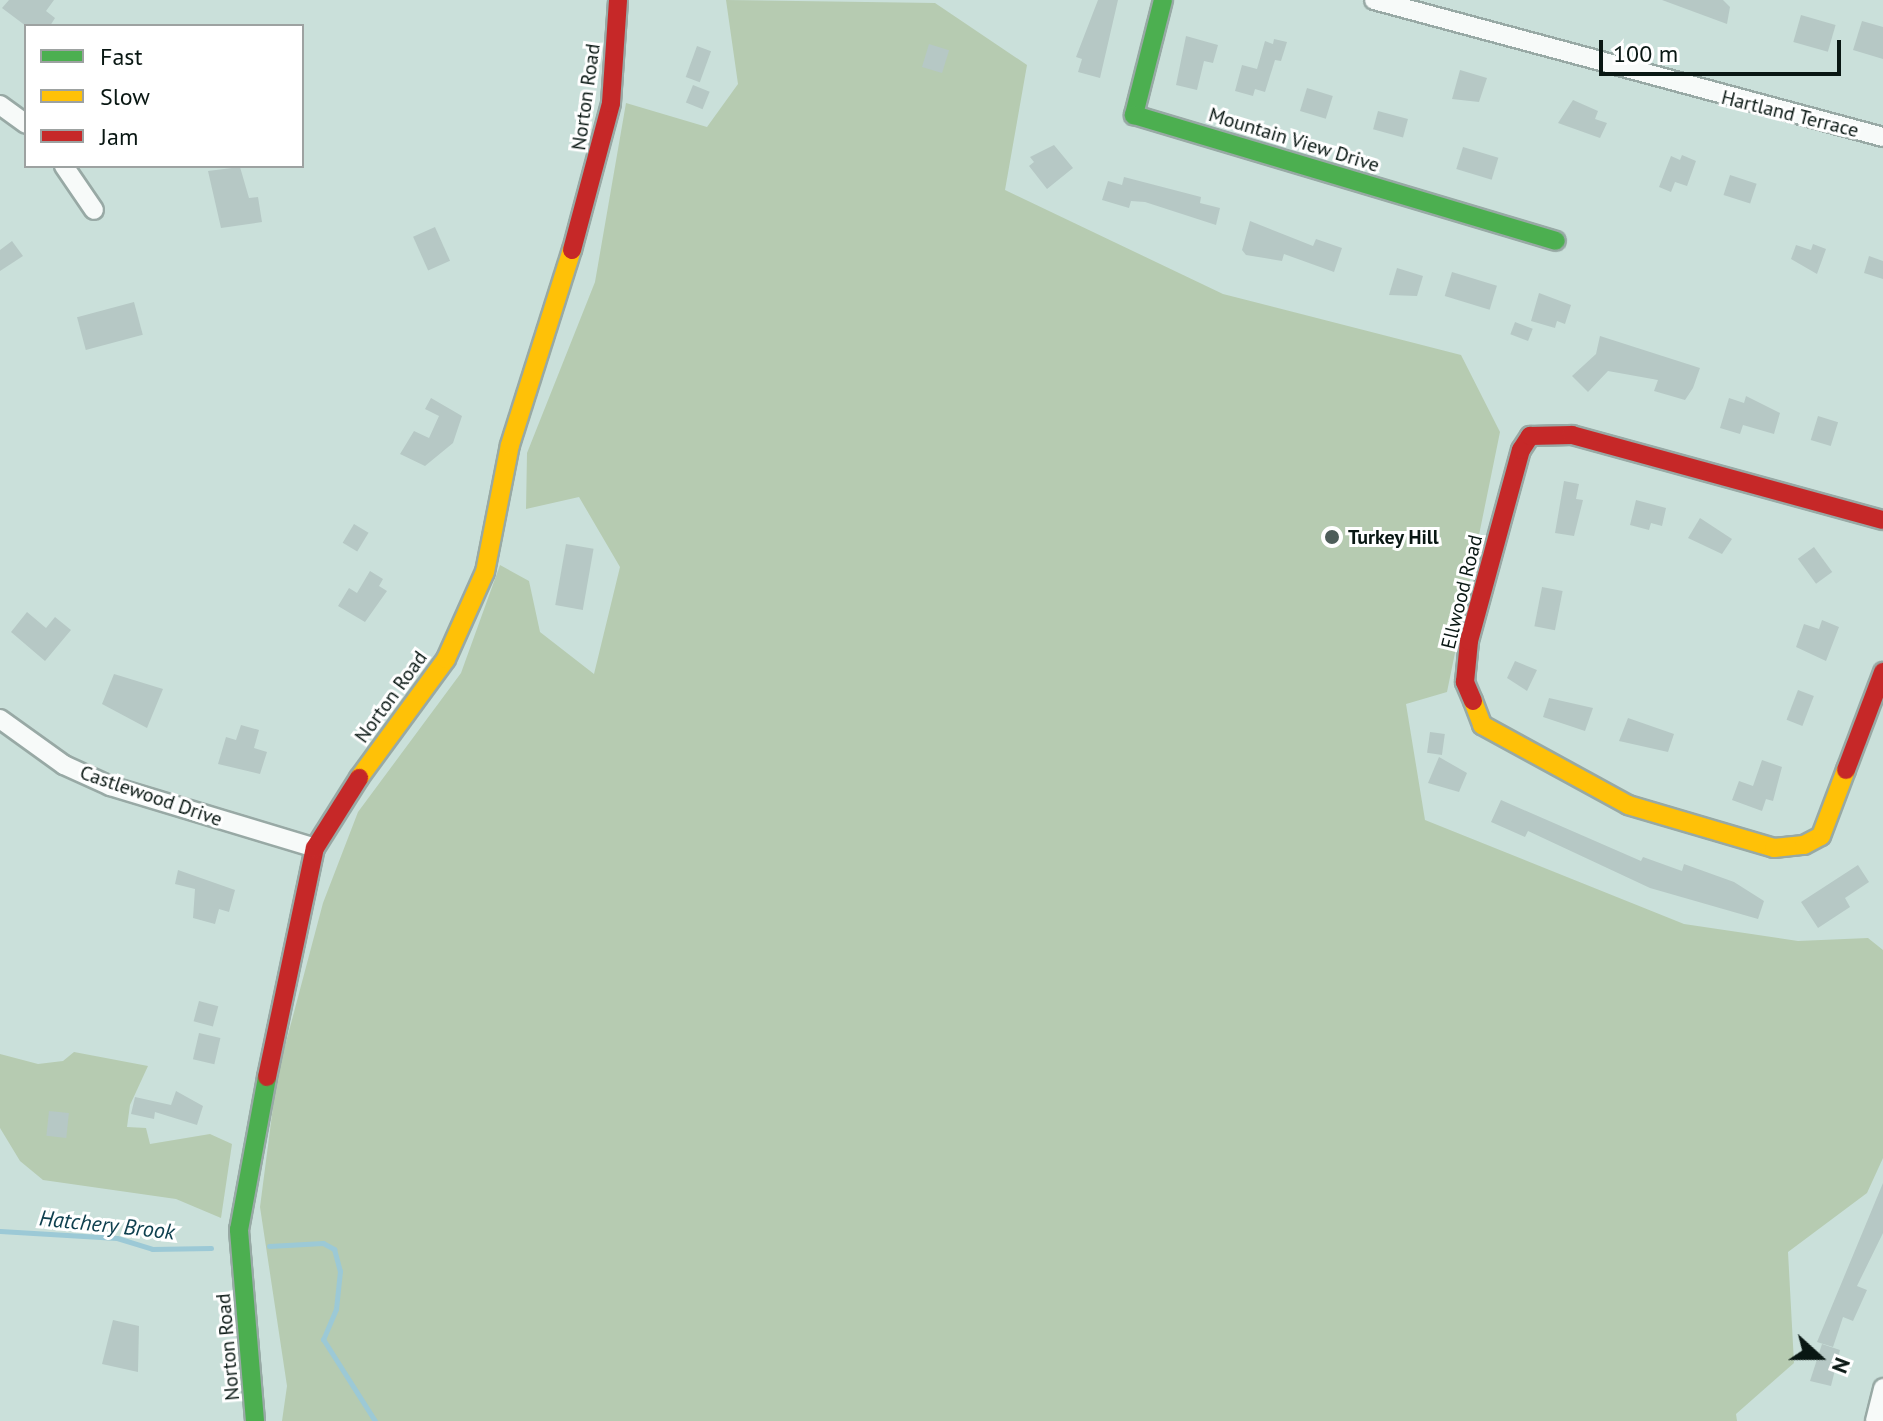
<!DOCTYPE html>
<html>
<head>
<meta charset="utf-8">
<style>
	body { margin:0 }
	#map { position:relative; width:1883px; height:1421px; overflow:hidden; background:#cae0da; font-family:"PT Sans",sans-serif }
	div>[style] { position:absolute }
	.green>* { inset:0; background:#b6cbb1 }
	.stream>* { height:5px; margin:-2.5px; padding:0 2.5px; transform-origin:2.5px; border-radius:2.5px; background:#9cc9d6 }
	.building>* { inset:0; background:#b6c8c5; transform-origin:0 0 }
	.roads { filter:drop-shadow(2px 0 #98a9a5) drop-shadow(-2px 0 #98a9a5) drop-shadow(0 2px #98a9a5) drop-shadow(0 -2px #98a9a5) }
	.street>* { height:18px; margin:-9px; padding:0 9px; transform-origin:9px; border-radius:9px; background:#f7faf9 }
	.fast>* { height:18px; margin:-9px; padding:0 9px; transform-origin:9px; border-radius:9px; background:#4caf50 }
	.slow>* { height:18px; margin:-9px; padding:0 9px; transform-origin:9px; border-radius:9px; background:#ffc107 }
	.jam>* { height:18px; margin:-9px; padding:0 9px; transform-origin:9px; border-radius:9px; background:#c62828 }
	.dots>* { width:22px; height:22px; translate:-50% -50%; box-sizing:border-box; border:4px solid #fff; border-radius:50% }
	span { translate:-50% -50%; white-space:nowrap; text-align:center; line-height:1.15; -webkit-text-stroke:6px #fff; paint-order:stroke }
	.street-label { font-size:20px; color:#091713 }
	.poi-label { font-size:20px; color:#091713; font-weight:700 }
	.left { translate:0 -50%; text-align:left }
	.water-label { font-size:22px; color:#0f404f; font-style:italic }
	.legend { position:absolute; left:24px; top:24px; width:280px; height:144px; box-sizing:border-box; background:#fff; border:2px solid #9da2a1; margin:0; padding:10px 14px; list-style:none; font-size:24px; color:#091713 }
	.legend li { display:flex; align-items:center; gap:16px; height:40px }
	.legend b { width:40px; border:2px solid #9da2a1 }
	.north { position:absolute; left:1779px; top:1317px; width:80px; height:80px; -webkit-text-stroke:6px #fff; paint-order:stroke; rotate:111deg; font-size:22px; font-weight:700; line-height:32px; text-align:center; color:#091713 }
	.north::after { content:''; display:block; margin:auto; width:28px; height:36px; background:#091713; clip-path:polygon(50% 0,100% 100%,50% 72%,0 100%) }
	.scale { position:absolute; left:1599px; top:40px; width:242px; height:36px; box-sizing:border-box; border:4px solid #091713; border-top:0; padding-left:10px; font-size:24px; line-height:28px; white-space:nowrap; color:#091713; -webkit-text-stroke:6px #fff; paint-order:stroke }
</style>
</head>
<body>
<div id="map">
	<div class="green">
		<div style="clip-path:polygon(726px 0,935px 3px,1027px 65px,1005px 190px,1223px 294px,1461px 355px,1500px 432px,1447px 692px,1406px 704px,1425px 820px,1684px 924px,1798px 941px,1868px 938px,1883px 950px,1883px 1158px,1867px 1193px,1788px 1252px,1794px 1363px,1736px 1414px,1737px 1421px,282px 1421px,287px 1386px,260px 1207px,277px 1076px,323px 903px,358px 812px,461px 673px,500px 565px,529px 581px,540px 632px,594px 674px,620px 567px,579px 497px,526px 509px,527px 453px,595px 282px,626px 103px,707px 127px,738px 84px)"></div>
		<div style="clip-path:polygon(74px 1052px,148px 1066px,130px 1105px,127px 1127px,146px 1128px,150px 1144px,210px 1134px,232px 1144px,221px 1218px,176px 1199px,43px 1180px,20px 1161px,0 1128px,0 1054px,38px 1064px,63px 1061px)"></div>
	</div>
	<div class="stream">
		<div style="left:0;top:1231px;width:117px;rotate:3.4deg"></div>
		<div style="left:117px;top:1238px;width:37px;rotate:17deg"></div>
		<div style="left:152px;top:1249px;width:59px;rotate:-1deg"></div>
		<div style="left:269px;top:1246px;width:54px;rotate:-3.2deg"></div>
		<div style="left:323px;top:1243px;width:13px;rotate:29deg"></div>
		<div style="left:334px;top:1249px;width:23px;rotate:75deg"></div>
		<div style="left:340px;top:1271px;width:38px;rotate:96deg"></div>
		<div style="left:336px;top:1309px;width:33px;rotate:113deg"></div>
		<div style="left:323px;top:1339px;width:97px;rotate:57.6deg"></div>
	</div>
	<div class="building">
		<div style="clip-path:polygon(9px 0,54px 0,46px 11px,55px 18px,50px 26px,26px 26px,2px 8px)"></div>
		<div style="clip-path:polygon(1098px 0,1118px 0,1100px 78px,1078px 72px,1082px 59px,1076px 57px)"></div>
		<div style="clip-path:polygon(1662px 0,1723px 0,1730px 7px,1727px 24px)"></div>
		<div style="left:1801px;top:15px;width:36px;height:28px;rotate:16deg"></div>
		<div style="clip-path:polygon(1862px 21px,1883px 27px,1883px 59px,1853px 50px)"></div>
		<div style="clip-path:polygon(1186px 36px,1218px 45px,1213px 63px,1204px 61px,1197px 90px,1176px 85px)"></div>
		<div style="clip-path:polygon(1274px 39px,1287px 42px,1281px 61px,1275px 60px,1265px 92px,1255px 89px,1253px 96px,1235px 91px,1242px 65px,1257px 69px,1265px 41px,1273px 44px)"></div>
		<div style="left:929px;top:44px;width:21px;height:24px;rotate:17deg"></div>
		<div style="left:697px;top:46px;width:15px;height:33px;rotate:20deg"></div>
		<div style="clip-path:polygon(1460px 70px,1487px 78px,1479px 102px,1452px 99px)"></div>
		<div style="left:693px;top:85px;width:18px;height:19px;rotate:22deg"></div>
		<div style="left:1307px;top:88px;width:27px;height:24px;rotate:17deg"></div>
		<div style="clip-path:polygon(1573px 100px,1598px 111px,1595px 119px,1607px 123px,1600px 138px,1558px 123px)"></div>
		<div style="left:1378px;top:111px;width:31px;height:19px;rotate:15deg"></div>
		<div style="clip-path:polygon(1054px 145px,1073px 168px,1047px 189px,1029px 166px,1034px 162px,1030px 157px)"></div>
		<div style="left:1463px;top:147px;width:37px;height:23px;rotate:17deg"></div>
		<div style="clip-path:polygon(1682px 155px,1696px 161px,1687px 186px,1675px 182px,1671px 192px,1659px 187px,1671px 156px,1680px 160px)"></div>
		<div style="clip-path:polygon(240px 167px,249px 198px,258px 197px,262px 222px,221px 228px,208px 171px)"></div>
		<div style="left:1730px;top:175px;width:28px;height:21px;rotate:18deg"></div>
		<div style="clip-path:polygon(1124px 177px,1201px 197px,1200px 203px,1220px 208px,1216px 225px,1145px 202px,1131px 201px,1129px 208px,1102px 200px,1108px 181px,1122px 185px)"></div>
		<div style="clip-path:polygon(1250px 221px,1313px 246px,1316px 239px,1342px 248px,1334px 272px,1284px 254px,1282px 261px,1246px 255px,1242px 250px)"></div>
		<div style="left:435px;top:227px;width:37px;height:24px;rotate:66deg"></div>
		<div style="clip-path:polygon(12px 241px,23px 256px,0 271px,0 250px)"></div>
		<div style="clip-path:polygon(1813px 244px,1826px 249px,1817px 274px,1791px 259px,1796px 245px,1811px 250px)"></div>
		<div style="clip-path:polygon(1869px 256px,1883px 261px,1883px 279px,1864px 273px)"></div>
		<div style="clip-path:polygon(1397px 268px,1423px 276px,1417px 296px,1389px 295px)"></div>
		<div style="left:1452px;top:272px;width:47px;height:25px;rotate:17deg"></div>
		<div style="clip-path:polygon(1539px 293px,1571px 305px,1565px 324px,1557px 321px,1555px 328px,1531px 321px)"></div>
		<div style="left:134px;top:302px;width:34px;height:59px;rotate:75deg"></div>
		<div style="left:1515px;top:322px;width:19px;height:13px;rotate:21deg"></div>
		<div style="clip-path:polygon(1600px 336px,1700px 368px,1693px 388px,1685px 400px,1654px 391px,1658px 380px,1608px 371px,1588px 392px,1572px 376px,1596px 354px)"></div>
		<div style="clip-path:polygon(1746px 396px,1780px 413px,1774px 434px,1743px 425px,1740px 434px,1720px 428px,1729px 398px,1744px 403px)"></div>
		<div style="clip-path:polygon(431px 398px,462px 416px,453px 443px,425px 466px,400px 454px,414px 431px,429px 438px,439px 416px,425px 409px)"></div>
		<div style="left:1818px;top:416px;width:21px;height:25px;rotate:17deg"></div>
		<div style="clip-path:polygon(1564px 481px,1579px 484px,1576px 499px,1583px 500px,1574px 536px,1555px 533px)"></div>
		<div style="clip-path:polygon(1636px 500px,1666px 508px,1662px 526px,1651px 523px,1649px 530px,1630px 525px)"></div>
		<div style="clip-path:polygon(1700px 518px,1732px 539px,1722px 554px,1688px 538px)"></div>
		<div style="left:354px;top:524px;width:17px;height:22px;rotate:31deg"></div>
		<div style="left:566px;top:544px;width:28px;height:62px;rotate:10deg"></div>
		<div style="left:1814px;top:547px;width:31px;height:20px;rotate:54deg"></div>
		<div style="clip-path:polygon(370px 571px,383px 579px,379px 586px,387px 591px,365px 622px,338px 606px,349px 588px,357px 593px)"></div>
		<div style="left:1542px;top:587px;width:21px;height:40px;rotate:11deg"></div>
		<div style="clip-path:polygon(27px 612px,46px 628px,55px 617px,71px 630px,45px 661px,11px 632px)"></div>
		<div style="clip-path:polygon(1822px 620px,1839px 627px,1826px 661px,1796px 647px,1804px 624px,1819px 629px)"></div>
		<div style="clip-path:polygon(1515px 661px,1537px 670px,1527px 691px,1507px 678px)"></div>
		<div style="clip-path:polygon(114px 674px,163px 689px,147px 728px,102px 704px)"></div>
		<div style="left:1798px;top:690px;width:17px;height:32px;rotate:21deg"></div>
		<div style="clip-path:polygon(1549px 698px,1593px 708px,1585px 731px,1543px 717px)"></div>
		<div style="clip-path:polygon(1628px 718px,1674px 734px,1668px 752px,1619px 741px)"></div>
		<div style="clip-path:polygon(241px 725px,259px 730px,254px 748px,267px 752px,260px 774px,218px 764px,226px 737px,236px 740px)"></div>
		<div style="left:1430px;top:732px;width:15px;height:21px;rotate:8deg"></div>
		<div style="clip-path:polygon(1439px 757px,1467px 773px,1459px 792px,1428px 783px)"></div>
		<div style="clip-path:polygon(1762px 760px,1782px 767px,1773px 801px,1766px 799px,1762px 811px,1732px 800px,1739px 781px,1753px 786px)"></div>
		<div style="clip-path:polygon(1501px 800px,1641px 861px,1643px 857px,1682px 871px,1684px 864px,1734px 882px,1764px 901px,1758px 919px,1650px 888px,1528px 831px,1525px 837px,1491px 822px)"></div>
		<div style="clip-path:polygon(1858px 865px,1869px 882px,1845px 898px,1850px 907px,1818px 928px,1801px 902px)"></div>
		<div style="clip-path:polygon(178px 870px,235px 890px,229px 912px,219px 909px,215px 924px,193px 918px,195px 889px,175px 884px)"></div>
		<div style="left:199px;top:1001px;width:20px;height:21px;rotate:15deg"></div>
		<div style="left:199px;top:1033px;width:22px;height:27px;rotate:13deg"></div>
		<div style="clip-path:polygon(176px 1091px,203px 1106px,197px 1125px,155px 1112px,154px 1119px,131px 1114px,135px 1097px,171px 1105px)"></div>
		<div style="left:49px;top:1111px;width:20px;height:25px;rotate:6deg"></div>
		<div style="clip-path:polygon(1883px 1183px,1883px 1233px,1857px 1286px,1867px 1290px,1853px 1321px,1843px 1317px,1833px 1347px,1817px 1342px)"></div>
		<div style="clip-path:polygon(113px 1320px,139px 1326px,138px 1372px,102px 1364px)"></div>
		<div style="clip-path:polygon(1822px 1344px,1840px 1350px,1831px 1386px,1810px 1381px)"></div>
	</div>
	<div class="roads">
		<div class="street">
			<div style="left:1374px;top:0;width:527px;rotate:15.06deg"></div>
			<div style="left:0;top:105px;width:32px;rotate:36deg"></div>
			<div style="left:64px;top:166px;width:53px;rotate:55.7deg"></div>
			<div style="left:0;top:719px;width:79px;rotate:35.7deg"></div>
			<div style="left:64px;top:765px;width:51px;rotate:24.5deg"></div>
			<div style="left:110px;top:786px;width:214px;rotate:16.8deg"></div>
			<div style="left:1875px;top:1421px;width:34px;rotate:-76deg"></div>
		</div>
		<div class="fast">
			<div style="left:1163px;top:0;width:119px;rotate:104.2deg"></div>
			<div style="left:1134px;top:115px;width:440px;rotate:16.6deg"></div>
			<div style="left:255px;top:1421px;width:192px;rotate:-94.8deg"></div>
			<div style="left:239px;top:1230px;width:156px;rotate:-79.6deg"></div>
		</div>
		<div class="slow">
			<div style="left:1473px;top:701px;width:26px;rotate:69deg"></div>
			<div style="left:1482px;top:725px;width:166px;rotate:28.7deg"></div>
			<div style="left:1628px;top:805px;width:152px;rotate:16.4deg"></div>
			<div style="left:1774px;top:848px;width:30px;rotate:-6deg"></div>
			<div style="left:1804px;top:845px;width:19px;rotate:-28deg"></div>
			<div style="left:1821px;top:836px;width:71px;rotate:-69.3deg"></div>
			<div style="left:359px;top:778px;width:147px;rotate:-53.8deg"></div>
			<div style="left:446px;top:659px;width:95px;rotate:-65.9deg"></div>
			<div style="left:485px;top:572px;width:129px;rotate:-78.9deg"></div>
			<div style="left:510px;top:445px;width:205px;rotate:-72.4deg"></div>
		</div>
		<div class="jam">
			<div style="left:572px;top:250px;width:152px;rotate:-75.1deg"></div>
			<div style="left:611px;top:103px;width:103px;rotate:-86.1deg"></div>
			<div style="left:1473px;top:701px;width:21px;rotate:-113deg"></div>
			<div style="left:1465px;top:682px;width:41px;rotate:-84.4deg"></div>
			<div style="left:1469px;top:641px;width:198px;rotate:-74.8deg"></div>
			<div style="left:1521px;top:450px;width:17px;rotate:-57deg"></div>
			<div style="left:1530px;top:436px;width:42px;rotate:-1.4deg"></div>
			<div style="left:1572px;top:435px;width:322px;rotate:15.3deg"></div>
			<div style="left:1846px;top:770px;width:105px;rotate:-69.3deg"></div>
			<div style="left:267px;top:1077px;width:234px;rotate:-78.2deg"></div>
			<div style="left:315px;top:848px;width:83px;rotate:-57.8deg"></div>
		</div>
	</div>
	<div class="dots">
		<div style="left:1332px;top:537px;background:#4d5d59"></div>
	</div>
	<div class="street-label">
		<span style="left:586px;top:97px;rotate:-82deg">Norton Road</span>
		<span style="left:1790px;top:114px;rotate:14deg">Hartland Terrace</span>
		<span style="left:1294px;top:140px;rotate:17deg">Mountain View Drive</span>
		<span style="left:1462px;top:592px;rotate:-76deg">Ellwood Road</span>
		<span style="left:391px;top:697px;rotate:-54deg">Norton Road</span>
		<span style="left:151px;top:796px;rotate:19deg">Castlewood Drive</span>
		<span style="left:228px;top:1347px;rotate:-95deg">Norton Road</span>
	</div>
	<div class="poi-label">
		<span class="left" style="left:1348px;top:537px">Turkey Hill</span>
	</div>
	<div class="water-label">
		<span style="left:107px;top:1225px;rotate:6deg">Hatchery Brook</span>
	</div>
	<ul class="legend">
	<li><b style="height:10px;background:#4caf50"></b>Fast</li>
	<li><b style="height:10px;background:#ffc107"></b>Slow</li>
	<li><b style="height:10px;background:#c62828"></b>Jam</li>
	</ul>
	<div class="north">N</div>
	<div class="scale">100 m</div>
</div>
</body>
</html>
